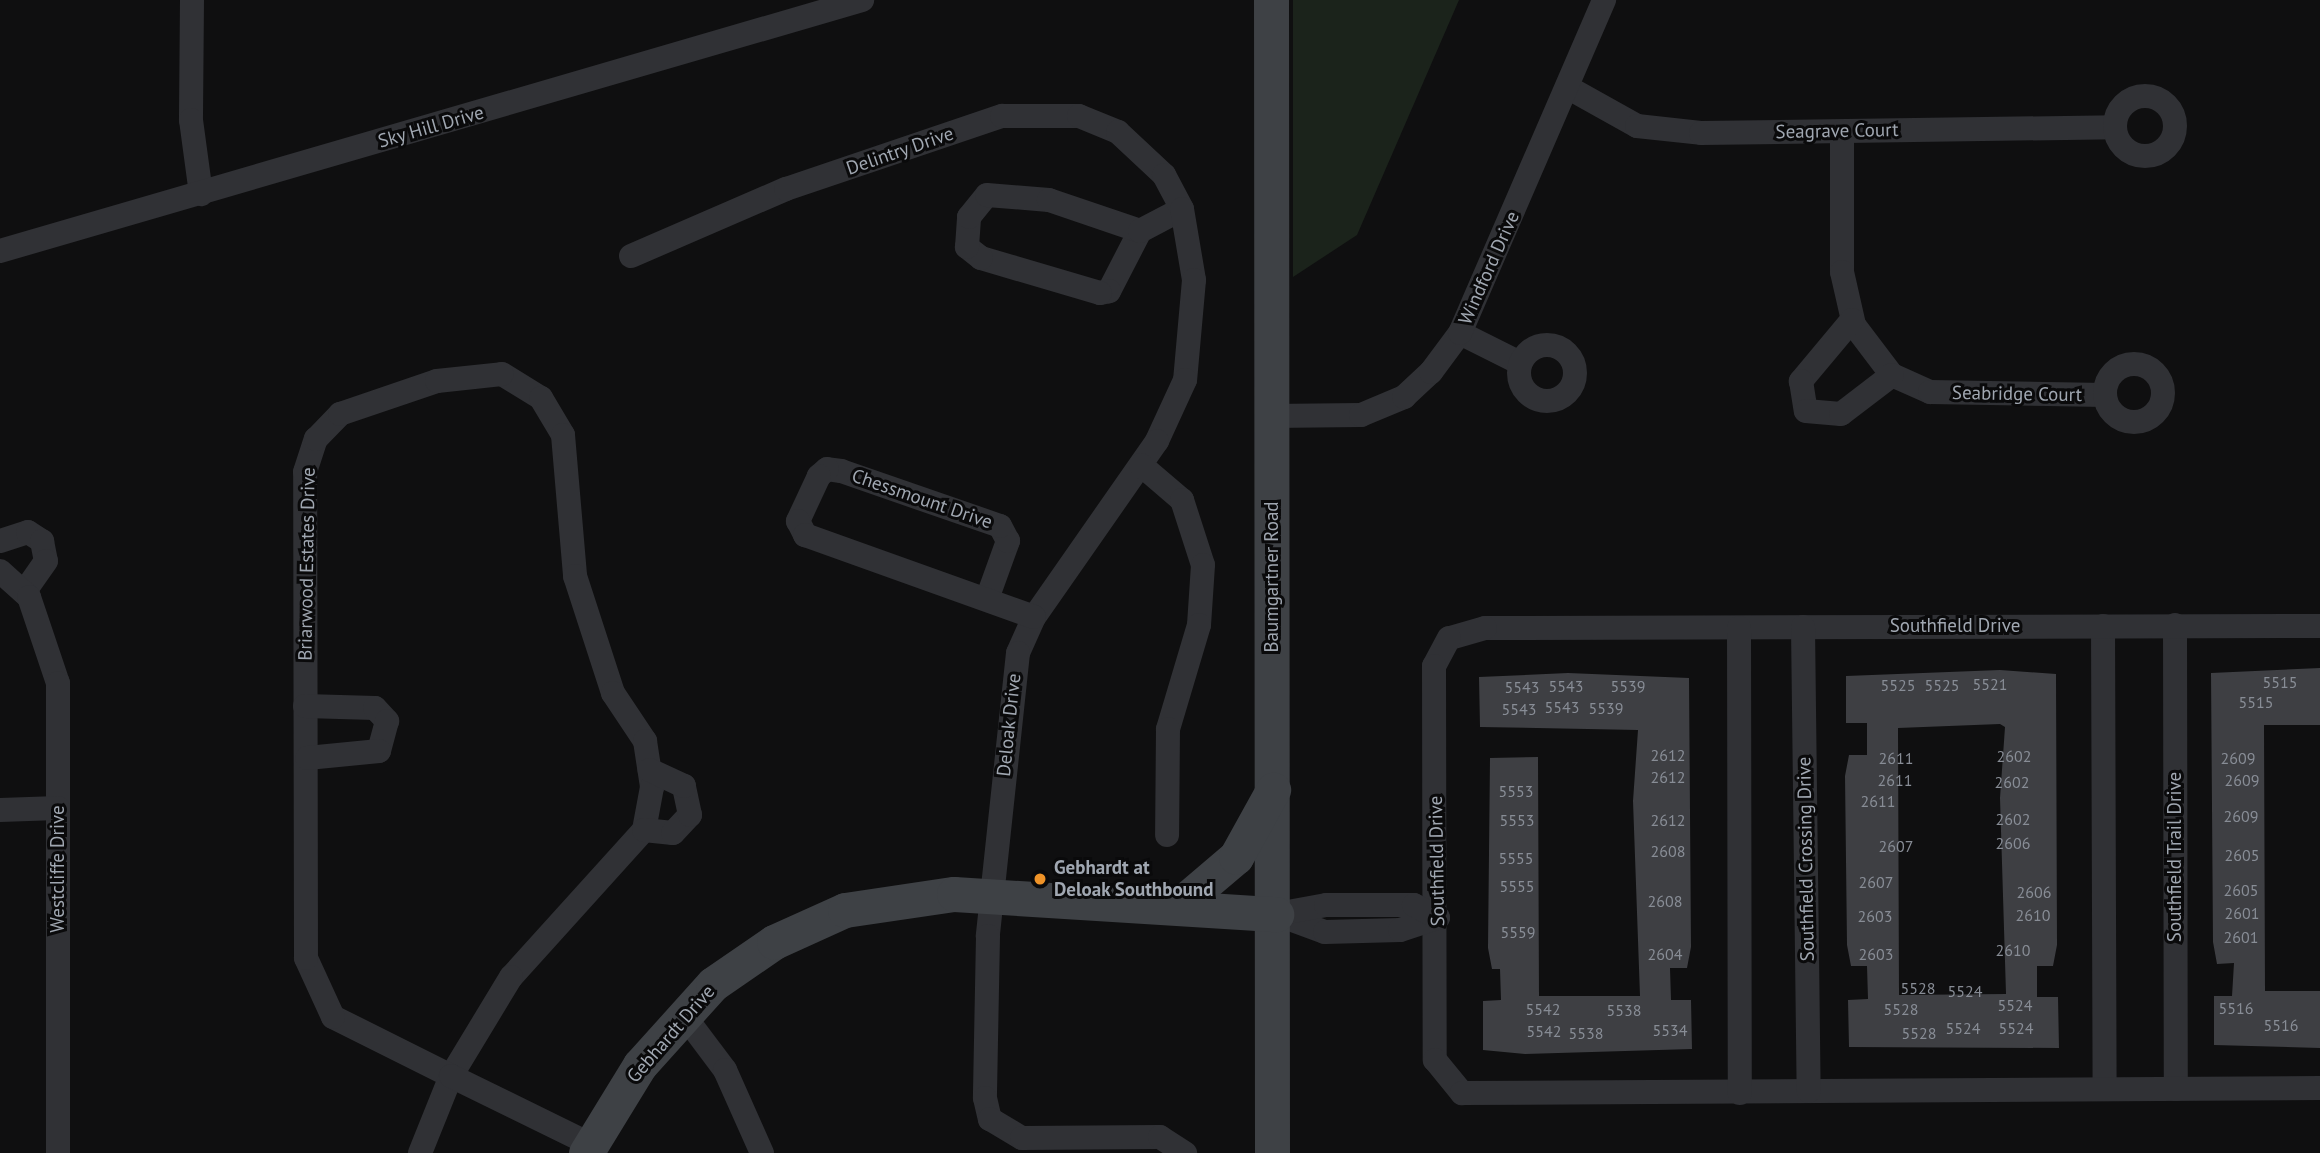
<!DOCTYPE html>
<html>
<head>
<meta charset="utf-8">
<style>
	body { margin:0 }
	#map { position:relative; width:2320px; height:1153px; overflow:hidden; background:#0f0f10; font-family:"PT Sans",sans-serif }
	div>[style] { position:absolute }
	.green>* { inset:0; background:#1b231b }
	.building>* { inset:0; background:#3e3f43 }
	.street>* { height:24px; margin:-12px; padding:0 12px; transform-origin:12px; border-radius:12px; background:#303135 }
	.street>.ring { margin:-12px; padding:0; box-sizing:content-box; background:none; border:24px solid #303135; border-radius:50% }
	.secondary>* { height:35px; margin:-17.5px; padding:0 17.5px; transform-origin:17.5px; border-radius:17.5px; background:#3e4145 }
	.dots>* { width:19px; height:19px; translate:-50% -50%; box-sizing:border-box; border:4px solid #0a0a0b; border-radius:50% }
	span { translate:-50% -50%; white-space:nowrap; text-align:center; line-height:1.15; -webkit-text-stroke:6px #0a0a0b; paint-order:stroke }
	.number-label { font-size:16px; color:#888d96 }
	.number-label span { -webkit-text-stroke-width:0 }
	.street-label { font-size:19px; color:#a0a7b1 }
	.poi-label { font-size:19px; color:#a0a7b1; font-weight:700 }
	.left { translate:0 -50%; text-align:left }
</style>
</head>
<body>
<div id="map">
	<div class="green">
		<div style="clip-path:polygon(1293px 0,1459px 0,1357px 235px,1293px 277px)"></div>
	</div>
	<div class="building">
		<div style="clip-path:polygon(2320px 668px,2320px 725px,2264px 725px,2265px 991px,2320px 991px,2320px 1048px,2214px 1045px,2214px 996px,2232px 996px,2234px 963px,2217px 964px,2213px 942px,2211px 673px)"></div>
		<div style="clip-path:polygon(evenodd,2000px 670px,2056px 674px,2057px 945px,2053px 966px,2037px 966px,2037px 997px,2058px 997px,2059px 1048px,1849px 1047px,1848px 1000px,1868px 999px,1867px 966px,1851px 966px,1847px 945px,1845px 776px,1849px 755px,1867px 755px,1867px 723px,1846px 723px,1846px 676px,2000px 670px,2000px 724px,2005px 727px,2000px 798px,2006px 994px,1899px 995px,1898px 728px,2000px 724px)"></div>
		<div style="clip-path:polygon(1568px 673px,1689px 678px,1691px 947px,1687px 968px,1670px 968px,1671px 1000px,1691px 1000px,1692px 1049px,1525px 1054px,1483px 1050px,1483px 1001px,1501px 1000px,1500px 969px,1492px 969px,1488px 948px,1490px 758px,1538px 757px,1539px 996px,1640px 996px,1633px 801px,1638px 730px,1480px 727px,1479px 677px)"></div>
	</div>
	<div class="street">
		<div style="left:192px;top:0;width:120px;rotate:90.5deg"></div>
		<div style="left:191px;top:120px;width:75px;rotate:82.3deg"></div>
		<div style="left:1569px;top:88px;width:78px;rotate:29.2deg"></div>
		<div style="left:1637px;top:126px;width:64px;rotate:6.2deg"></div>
		<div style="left:1701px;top:133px;width:414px;rotate:-0.8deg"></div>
		<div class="ring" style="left:2115px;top:96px;width:36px;height:36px"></div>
		<div style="left:1842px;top:132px;width:140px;rotate:90deg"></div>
		<div style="left:1842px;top:272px;width:54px;rotate:77.2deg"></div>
		<div style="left:1854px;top:325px;width:63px;rotate:52.8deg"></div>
		<div style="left:1892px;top:375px;width:42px;rotate:24.1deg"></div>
		<div style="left:1930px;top:392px;width:175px;rotate:1deg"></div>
		<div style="left:1140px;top:231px;width:68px;rotate:117.3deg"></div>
		<div style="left:1109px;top:291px;width:9px;rotate:167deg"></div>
		<div style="left:1100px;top:293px;width:124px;rotate:-163.6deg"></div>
		<div style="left:981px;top:258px;width:18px;rotate:-142deg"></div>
		<div style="left:967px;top:247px;width:30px;rotate:-86deg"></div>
		<div style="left:969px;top:217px;width:28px;rotate:-51deg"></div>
		<div style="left:987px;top:195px;width:62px;rotate:4.6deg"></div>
		<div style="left:1049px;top:200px;width:96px;rotate:18.8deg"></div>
		<div style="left:1140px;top:231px;width:47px;rotate:-27.6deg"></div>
		<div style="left:0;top:251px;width:898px;rotate:-16.23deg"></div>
		<div style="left:631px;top:256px;width:169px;rotate:-23.4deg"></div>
		<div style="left:786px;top:189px;width:228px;rotate:-18.7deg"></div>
		<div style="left:1002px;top:116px;width:77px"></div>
		<div style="left:1079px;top:116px;width:42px;rotate:22.3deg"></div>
		<div style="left:1118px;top:132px;width:63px;rotate:43.1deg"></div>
		<div style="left:1164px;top:175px;width:38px;rotate:62deg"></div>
		<div style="left:1182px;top:209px;width:72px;rotate:80.4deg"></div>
		<div style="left:1194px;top:280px;width:100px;rotate:95.1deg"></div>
		<div style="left:1185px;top:380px;width:67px;rotate:114.7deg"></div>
		<div style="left:1157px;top:441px;width:215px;rotate:124.9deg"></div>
		<div style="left:1034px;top:617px;width:39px;rotate:114deg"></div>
		<div style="left:1018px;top:653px;width:285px;rotate:96.1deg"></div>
		<div style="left:988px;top:936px;width:162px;rotate:91.1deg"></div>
		<div style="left:985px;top:1098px;width:22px;rotate:77deg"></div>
		<div style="left:990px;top:1119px;width:37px;rotate:31deg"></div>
		<div style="left:1022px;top:1138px;width:138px;rotate:-0.4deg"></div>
		<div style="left:1160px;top:1137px;width:30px;rotate:33deg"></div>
		<div style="left:1852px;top:320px;width:80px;rotate:129.9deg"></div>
		<div style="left:1801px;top:381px;width:30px;rotate:81deg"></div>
		<div style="left:1806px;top:411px;width:35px;rotate:5deg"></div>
		<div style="left:1841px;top:414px;width:64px;rotate:-37.4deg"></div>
		<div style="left:1460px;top:333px;width:67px;rotate:26.6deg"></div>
		<div class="ring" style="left:1519px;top:345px;width:32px;height:32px"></div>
		<div class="ring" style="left:2105px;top:364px;width:34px;height:34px"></div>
		<div style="left:502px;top:374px;width:46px;rotate:31.6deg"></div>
		<div style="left:541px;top:398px;width:43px;rotate:59.3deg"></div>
		<div style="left:563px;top:435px;width:142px;rotate:85.1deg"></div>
		<div style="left:575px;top:576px;width:123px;rotate:72deg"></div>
		<div style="left:613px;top:693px;width:58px;rotate:56.3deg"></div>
		<div style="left:645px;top:741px;width:47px;rotate:81.3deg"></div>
		<div style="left:652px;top:787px;width:44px;rotate:100.5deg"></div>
		<div style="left:644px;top:830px;width:198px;rotate:132.1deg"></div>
		<div style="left:511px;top:977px;width:116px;rotate:121.2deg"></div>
		<div style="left:451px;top:1076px;width:132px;rotate:-153.4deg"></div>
		<div style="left:333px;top:1017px;width:65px;rotate:-114.6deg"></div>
		<div style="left:306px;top:958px;width:486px;rotate:-90.1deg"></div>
		<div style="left:305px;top:472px;width:35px;rotate:-72deg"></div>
		<div style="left:316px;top:439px;width:35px;rotate:-46deg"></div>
		<div style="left:340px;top:414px;width:102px;rotate:-18.8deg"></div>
		<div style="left:437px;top:381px;width:65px;rotate:-6.1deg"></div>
		<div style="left:1272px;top:416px;width:89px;rotate:-0.6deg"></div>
		<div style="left:1361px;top:415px;width:47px;rotate:-22.7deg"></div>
		<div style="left:1404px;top:397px;width:37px;rotate:-43deg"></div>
		<div style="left:1431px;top:372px;width:49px;rotate:-53.4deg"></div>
		<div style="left:1460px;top:333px;width:363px;rotate:-66.6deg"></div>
		<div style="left:1141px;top:465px;width:54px;rotate:40.5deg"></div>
		<div style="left:1182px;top:500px;width:68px;rotate:72.1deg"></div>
		<div style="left:1203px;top:565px;width:60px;rotate:93.8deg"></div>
		<div style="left:1199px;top:625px;width:109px;rotate:106.6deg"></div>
		<div style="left:1168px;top:729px;width:106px;rotate:90.5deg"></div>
		<div style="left:0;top:541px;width:29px;rotate:-18deg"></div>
		<div style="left:28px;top:532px;width:17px;rotate:33deg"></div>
		<div style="left:42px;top:541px;width:20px;rotate:79deg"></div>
		<div style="left:46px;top:561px;width:38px;rotate:125deg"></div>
		<div style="left:0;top:571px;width:39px;rotate:42deg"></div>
		<div style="left:29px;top:597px;width:91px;rotate:71.4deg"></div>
		<div style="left:58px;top:683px;width:470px;rotate:90deg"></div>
		<div style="left:987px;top:599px;width:62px;rotate:-70.1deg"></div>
		<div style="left:1008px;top:541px;width:17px;rotate:-118deg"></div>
		<div style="left:1000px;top:526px;width:168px;rotate:-160.9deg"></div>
		<div style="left:841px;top:471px;width:14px;rotate:-172deg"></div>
		<div style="left:827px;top:469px;width:11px;rotate:139deg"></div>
		<div style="left:819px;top:476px;width:50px;rotate:115deg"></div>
		<div style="left:798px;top:521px;width:16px;rotate:63deg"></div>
		<div style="left:805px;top:535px;width:243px;rotate:19.7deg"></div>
		<div style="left:2175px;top:625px;width:464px;rotate:89.9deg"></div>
		<div style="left:2103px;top:626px;width:463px;rotate:89.8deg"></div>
		<div style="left:2320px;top:626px;width:835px;rotate:179.86deg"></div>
		<div style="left:1485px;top:628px;width:37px;rotate:164deg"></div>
		<div style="left:1449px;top:638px;width:32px;rotate:118deg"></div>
		<div style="left:1434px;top:666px;width:394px;rotate:89.9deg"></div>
		<div style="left:1435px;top:1060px;width:43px;rotate:50.7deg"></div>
		<div style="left:1462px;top:1093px;width:858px;rotate:-0.33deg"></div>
		<div style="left:1803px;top:627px;width:464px;rotate:89.3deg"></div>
		<div style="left:1739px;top:628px;width:465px;rotate:89.9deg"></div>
		<div style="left:305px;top:706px;width:70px;rotate:1.6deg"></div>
		<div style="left:375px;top:708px;width:18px;rotate:47deg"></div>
		<div style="left:387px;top:721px;width:31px;rotate:105deg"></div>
		<div style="left:379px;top:751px;width:72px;rotate:174.4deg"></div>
		<div style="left:0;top:810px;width:58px;rotate:-2deg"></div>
		<div style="left:644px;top:830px;width:29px;rotate:6deg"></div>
		<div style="left:673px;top:833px;width:25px;rotate:-47deg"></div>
		<div style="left:690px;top:815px;width:30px;rotate:-102deg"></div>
		<div style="left:684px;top:786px;width:38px;rotate:-155deg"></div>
		<div style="left:1276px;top:914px;width:52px;rotate:20.2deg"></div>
		<div style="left:1325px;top:932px;width:75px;rotate:-1.5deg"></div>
		<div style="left:1400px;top:930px;width:40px;rotate:-18deg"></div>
		<div style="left:1277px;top:914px;width:50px;rotate:-10.4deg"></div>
		<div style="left:1326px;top:905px;width:88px"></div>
		<div style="left:1414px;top:905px;width:27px;rotate:28deg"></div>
		<div style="left:683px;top:1014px;width:70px;rotate:53.1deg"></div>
		<div style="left:725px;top:1070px;width:91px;rotate:66deg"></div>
		<div style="left:420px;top:1153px;width:83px;rotate:-68.1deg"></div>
		<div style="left:451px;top:1076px;width:155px;rotate:26.1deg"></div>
	</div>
	<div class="secondary">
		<div style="left:1271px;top:0;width:1153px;rotate:89.95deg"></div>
		<div style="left:1177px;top:907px;width:77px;rotate:-40.3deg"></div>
		<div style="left:1236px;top:857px;width:77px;rotate:-61.1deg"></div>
		<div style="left:586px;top:1153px;width:103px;rotate:-58.5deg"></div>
		<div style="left:640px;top:1065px;width:109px;rotate:-48deg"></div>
		<div style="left:713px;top:984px;width:74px;rotate:-34.5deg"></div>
		<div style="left:774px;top:942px;width:78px;rotate:-24.3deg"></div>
		<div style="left:845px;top:910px;width:110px;rotate:-8.4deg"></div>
		<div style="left:954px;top:894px;width:323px;rotate:3.6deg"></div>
	</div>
	<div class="dots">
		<div style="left:1040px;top:879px;background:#ef9328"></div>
	</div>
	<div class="number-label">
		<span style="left:2280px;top:682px">5515</span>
		<span style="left:1990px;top:684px">5521</span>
		<span style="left:1898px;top:685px">5525</span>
		<span style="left:1942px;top:685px">5525</span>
		<span style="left:1566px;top:686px">5543</span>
		<span style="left:1628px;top:686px">5539</span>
		<span style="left:1522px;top:687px">5543</span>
		<span style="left:2256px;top:702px">5515</span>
		<span style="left:1562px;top:707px">5543</span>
		<span style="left:1606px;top:708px">5539</span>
		<span style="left:1519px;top:709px">5543</span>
		<span style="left:1668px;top:755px">2612</span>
		<span style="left:2014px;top:756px">2602</span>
		<span style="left:1896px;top:758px">2611</span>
		<span style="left:2238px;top:758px">2609</span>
		<span style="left:1668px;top:777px">2612</span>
		<span style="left:1895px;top:780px">2611</span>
		<span style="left:2242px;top:780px">2609</span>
		<span style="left:2012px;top:782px">2602</span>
		<span style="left:1516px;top:791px">5553</span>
		<span style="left:1878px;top:801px">2611</span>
		<span style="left:2241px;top:816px">2609</span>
		<span style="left:2013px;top:819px">2602</span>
		<span style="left:1517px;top:820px">5553</span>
		<span style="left:1668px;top:820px">2612</span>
		<span style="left:2013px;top:843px">2606</span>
		<span style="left:1896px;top:846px">2607</span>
		<span style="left:1668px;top:851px">2608</span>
		<span style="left:2242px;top:855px">2605</span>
		<span style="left:1516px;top:858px">5555</span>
		<span style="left:1876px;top:882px">2607</span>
		<span style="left:1517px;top:886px">5555</span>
		<span style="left:2241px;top:890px">2605</span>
		<span style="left:2034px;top:892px">2606</span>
		<span style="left:1665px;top:901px">2608</span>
		<span style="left:2242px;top:913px">2601</span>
		<span style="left:2033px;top:915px">2610</span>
		<span style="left:1875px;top:916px">2603</span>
		<span style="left:1518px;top:932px">5559</span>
		<span style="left:2241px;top:937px">2601</span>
		<span style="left:2013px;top:950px">2610</span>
		<span style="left:1665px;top:954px">2604</span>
		<span style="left:1876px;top:954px">2603</span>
		<span style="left:1918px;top:988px">5528</span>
		<span style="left:1965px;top:991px">5524</span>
		<span style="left:2015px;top:1005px">5524</span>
		<span style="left:2236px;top:1008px">5516</span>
		<span style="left:1543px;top:1009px">5542</span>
		<span style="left:1901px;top:1009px">5528</span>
		<span style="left:1624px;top:1010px">5538</span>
		<span style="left:2281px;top:1025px">5516</span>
		<span style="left:1963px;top:1028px">5524</span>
		<span style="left:2016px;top:1028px">5524</span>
		<span style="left:1670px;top:1030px">5534</span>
		<span style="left:1544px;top:1031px">5542</span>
		<span style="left:1586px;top:1033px">5538</span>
		<span style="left:1919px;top:1033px">5528</span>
	</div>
	<div class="street-label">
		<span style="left:431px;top:127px;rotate:-16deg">Sky Hill Drive</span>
		<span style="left:1837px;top:131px;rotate:-1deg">Seagrave Court</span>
		<span style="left:900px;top:151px;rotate:-19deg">Delintry Drive</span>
		<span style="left:1489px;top:268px;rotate:-66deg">Windford Drive</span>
		<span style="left:2017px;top:394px;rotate:1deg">Seabridge Court</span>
		<span style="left:922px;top:499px;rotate:19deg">Chessmount Drive</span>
		<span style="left:307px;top:564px;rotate:-89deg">Briarwood Estates Drive</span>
		<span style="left:1272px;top:577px;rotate:-90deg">Baumgartner Road</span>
		<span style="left:1955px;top:626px">Southfield Drive</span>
		<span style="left:1009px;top:725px;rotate:-84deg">Deloak Drive</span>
		<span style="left:2175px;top:857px;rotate:-90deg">Southfield Trail Drive</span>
		<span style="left:1806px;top:859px;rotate:-91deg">Southfield Crossing Drive</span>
		<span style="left:1437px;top:861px;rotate:-91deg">Southfield Drive</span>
		<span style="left:58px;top:869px;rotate:-90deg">Westcliffe Drive</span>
		<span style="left:671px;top:1034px;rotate:-49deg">Gebhardt Drive</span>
	</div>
	<div class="poi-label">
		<span class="left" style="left:1054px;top:879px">Gebhardt at<br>Deloak Southbound</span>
	</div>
</div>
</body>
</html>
